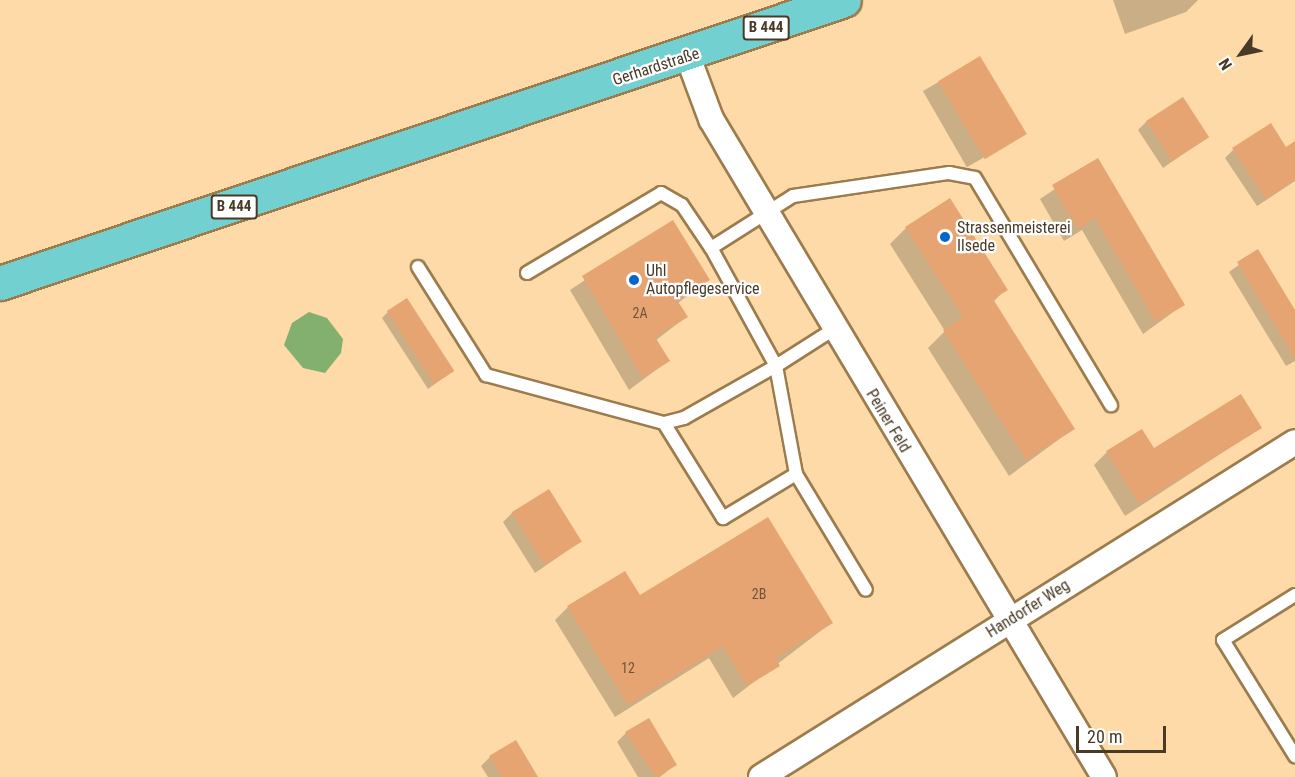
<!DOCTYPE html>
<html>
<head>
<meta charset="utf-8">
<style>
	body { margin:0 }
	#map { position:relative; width:1295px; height:777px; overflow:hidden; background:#fddaa8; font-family:"Roboto Condensed",sans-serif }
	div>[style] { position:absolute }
	.water>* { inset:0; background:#83b06f }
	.shadow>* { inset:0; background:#0003; transform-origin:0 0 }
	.building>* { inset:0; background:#e7a473; transform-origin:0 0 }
	.roads { filter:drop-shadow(2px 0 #9c7c4d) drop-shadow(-2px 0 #9c7c4d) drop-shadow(0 2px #9c7c4d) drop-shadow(0 -2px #9c7c4d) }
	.service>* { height:12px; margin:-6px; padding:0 6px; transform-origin:6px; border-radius:6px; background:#fff }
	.minor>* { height:24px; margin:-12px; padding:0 12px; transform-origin:12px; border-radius:12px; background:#fff }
	.primary>* { height:33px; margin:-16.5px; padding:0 16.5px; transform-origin:16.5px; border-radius:16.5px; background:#73d0d1 }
	.dots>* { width:16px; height:16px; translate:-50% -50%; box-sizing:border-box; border:3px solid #fff; border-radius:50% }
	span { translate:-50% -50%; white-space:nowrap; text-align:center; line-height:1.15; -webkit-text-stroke:4.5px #fff; paint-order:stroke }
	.number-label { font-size:14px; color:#705439 }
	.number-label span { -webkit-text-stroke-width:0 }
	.shield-label span { padding:2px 4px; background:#fff; border:2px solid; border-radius:4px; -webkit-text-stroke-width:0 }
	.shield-label { font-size:15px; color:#483a26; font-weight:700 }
	.street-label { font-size:16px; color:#483a26 }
	.poi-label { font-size:16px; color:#483a26 }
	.left { translate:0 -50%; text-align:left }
	.north { position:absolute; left:1211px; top:24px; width:60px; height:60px; -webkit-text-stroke:4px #fff; paint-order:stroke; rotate:237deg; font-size:16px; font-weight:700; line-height:24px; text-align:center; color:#483a26 }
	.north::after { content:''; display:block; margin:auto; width:21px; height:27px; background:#483a26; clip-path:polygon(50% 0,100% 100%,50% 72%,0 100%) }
	.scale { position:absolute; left:1076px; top:726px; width:90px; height:27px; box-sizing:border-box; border:3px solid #483a26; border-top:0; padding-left:8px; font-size:18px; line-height:21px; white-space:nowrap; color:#483a26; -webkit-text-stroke:4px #fff; paint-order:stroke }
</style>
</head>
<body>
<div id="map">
	<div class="water">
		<div style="clip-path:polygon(309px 312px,327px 318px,343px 339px,341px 353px,325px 373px,303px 368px,284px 345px,292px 323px)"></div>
	</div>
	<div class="shadow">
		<div style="clip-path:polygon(1113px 0,1198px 0,1186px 12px,1125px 34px)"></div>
		<div style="left:980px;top:58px;width:88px;height:66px;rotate:60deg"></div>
		<div style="clip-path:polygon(1147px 121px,1207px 137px,1163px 168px,1138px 130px)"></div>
		<div style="clip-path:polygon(1295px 142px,1295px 181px,1257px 206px,1225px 158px,1233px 150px,1286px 149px)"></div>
		<div style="clip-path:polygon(1098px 160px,1183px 305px,1143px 334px,1082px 230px,1064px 241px,1040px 199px)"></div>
		<div style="clip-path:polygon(673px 222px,708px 280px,678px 303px,686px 317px,655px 341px,668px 361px,629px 390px,570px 290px)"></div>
		<div style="clip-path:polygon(906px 228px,1006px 289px,993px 302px,1073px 429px,1009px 476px,928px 348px,945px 331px,890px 244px)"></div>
		<div style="clip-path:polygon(1258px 251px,1295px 313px,1295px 361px,1286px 366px,1229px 272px)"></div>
		<div style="clip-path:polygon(388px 312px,453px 371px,428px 389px,382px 318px)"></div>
		<div style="clip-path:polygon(1260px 428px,1125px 516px,1094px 465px,1107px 452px,1154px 450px)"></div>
		<div style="clip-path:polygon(512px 513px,580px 542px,535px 573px,503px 522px)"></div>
		<div style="clip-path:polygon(639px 597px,831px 623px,733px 698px,709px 658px,615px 717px,555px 620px,568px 607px)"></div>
		<div style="clip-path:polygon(626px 733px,675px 765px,660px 777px,638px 777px,617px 742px)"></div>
		<div style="clip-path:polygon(490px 757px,537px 777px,488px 777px,481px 766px)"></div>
	</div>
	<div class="building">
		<div style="left:980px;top:56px;width:91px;height:49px;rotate:59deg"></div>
		<div style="left:1183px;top:97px;width:48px;height:44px;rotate:57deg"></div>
		<div style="clip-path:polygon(1271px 123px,1286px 147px,1295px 141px,1295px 180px,1266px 199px,1232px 148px)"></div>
		<div style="clip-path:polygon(1098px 158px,1185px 305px,1156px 322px,1095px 218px,1078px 229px,1052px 185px)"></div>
		<div style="clip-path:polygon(950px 198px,1008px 290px,993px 299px,1075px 429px,1026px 460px,943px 330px,963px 317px,905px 227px)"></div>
		<div style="clip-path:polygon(673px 220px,710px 280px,677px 300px,688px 317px,655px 337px,670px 361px,643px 378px,582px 276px)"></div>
		<div style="clip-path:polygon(1258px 249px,1295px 310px,1295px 358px,1237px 262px)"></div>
		<div style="left:407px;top:298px;width:87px;height:24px;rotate:57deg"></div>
		<div style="clip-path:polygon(1241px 394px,1262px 428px,1139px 504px,1106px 451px,1142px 429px,1154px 448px)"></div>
		<div style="left:549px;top:489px;width:62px;height:44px;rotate:58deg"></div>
		<div style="clip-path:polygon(768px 517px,833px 623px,776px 658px,780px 666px,747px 686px,723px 646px,628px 705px,567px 606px,625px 571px,640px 595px)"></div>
		<div style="clip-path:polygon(649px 718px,677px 765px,656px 777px,625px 732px)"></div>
		<div style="clip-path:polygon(516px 740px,538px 777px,502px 777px,489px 756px)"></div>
	</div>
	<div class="roads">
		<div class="service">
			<div style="left:418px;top:267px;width:128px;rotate:57.8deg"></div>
			<div style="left:486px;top:375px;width:184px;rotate:15.1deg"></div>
			<div style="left:664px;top:423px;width:21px;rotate:-14deg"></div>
			<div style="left:684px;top:418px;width:106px;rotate:-29.5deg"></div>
			<div style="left:776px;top:366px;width:135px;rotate:-118.8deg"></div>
			<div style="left:527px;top:273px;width:156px;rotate:-30.8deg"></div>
			<div style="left:661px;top:193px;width:24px;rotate:30deg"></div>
			<div style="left:682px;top:205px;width:52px;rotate:56deg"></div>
			<div style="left:711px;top:248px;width:97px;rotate:-32.4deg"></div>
			<div style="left:793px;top:196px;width:158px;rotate:-8.4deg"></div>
			<div style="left:949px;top:173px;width:26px;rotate:11deg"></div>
			<div style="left:975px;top:178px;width:265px;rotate:59.1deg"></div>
			<div style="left:834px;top:329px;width:69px;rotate:147.5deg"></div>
			<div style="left:776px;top:366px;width:110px;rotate:79.5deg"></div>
			<div style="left:796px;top:474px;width:135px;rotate:58.9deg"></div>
			<div style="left:664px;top:423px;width:112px;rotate:58.2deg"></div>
			<div style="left:723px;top:518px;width:85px;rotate:-31.1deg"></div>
			<div style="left:1295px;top:595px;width:85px;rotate:148deg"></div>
			<div style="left:1223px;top:640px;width:137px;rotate:58.2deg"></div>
		</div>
		<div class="minor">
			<div style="left:688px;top:57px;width:66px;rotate:69.6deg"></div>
			<div style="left:711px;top:119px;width:766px;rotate:59.15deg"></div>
			<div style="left:761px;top:777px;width:630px;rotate:-32.1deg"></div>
		</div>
		<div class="primary">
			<div style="left:0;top:283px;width:890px;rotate:-18.54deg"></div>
		</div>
	</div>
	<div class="dots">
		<div style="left:945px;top:237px;background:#0465ce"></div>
		<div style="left:634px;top:280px;background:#0465ce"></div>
	</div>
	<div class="number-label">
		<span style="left:640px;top:313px">2A</span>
		<span style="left:759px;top:594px">2B</span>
		<span style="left:628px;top:668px">12</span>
	</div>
	<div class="shield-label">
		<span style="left:766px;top:28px">B 444</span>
		<span style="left:234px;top:207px">B 444</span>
	</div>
	<div class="street-label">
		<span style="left:656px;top:67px;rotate:-18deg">Gerhardstraße</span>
		<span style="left:888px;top:421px;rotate:59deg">Peiner Feld</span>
		<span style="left:1028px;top:609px;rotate:-32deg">Handorfer Weg</span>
	</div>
	<div class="poi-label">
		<span class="left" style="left:957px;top:237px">Strassenmeisterei<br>Ilsede</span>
		<span class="left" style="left:646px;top:280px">Uhl<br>Autopflegeservice</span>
	</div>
	<div class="north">N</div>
	<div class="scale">20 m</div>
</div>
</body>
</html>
